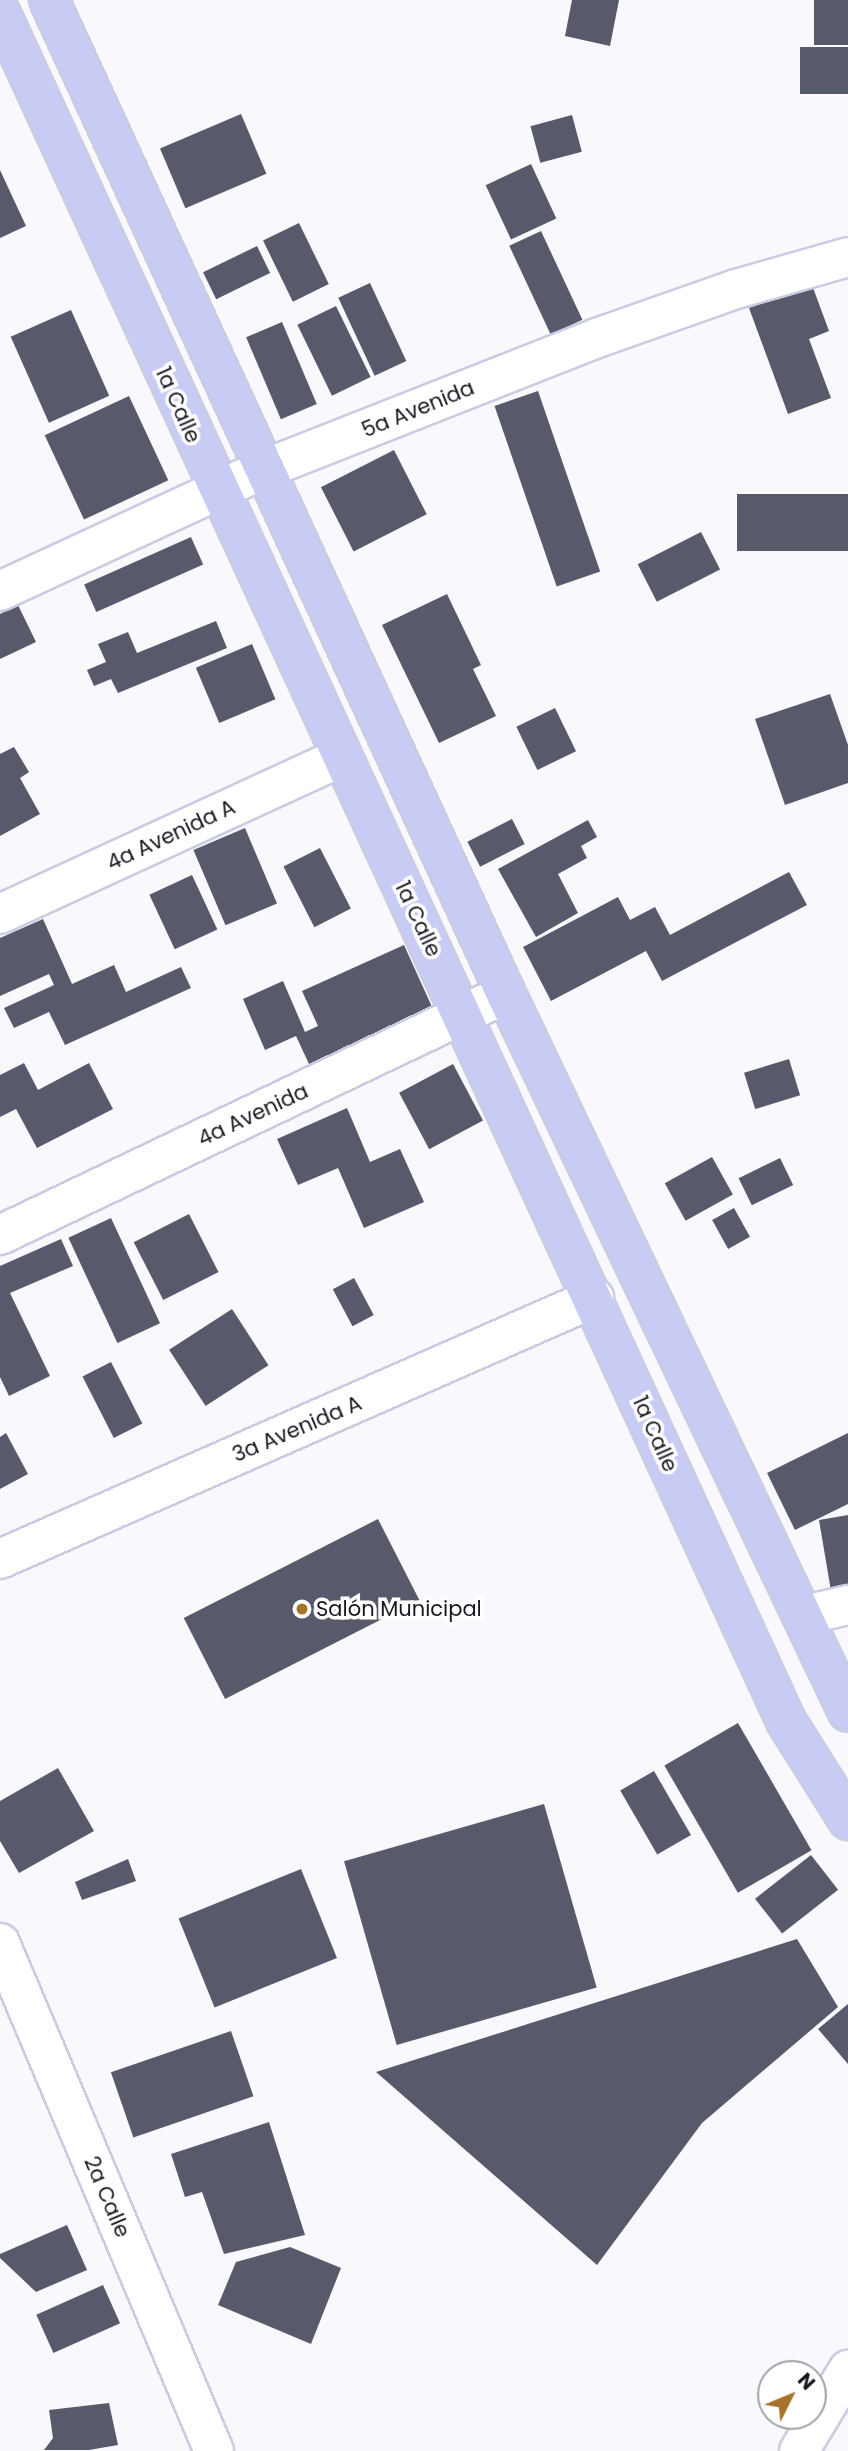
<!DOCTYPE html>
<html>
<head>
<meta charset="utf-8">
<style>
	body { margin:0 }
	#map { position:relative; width:848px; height:2451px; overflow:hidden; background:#f8f8fd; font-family:Poppins,sans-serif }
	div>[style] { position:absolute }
	.building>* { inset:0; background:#585a6b; transform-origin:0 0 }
	.roads { filter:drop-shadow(2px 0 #cacde1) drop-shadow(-2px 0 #cacde1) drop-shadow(0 2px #cacde1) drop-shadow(0 -2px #cacde1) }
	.minor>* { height:38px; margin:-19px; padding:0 19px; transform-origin:19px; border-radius:19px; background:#fff }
	.major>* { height:38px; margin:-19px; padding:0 19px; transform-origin:19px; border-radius:19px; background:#c8cbf4 }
	.dots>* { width:19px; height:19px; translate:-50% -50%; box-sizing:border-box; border:4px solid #fff; border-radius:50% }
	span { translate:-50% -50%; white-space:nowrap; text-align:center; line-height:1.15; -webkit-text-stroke:7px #fff; paint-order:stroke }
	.street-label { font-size:21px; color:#191a21 }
	.poi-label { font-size:21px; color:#191a21 }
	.left { translate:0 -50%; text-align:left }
	.north { position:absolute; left:757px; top:2360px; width:70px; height:70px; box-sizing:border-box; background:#fff; border:2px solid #a3a3a6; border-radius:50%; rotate:47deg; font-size:19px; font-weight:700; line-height:28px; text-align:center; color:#191a21 }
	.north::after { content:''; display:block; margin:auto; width:24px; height:32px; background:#a6732b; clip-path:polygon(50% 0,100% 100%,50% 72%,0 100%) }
</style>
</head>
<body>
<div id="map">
	<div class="building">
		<div style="clip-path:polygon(572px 0,619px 0,610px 46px,565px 36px)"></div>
		<div style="left:814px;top:0;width:34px;height:45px"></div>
		<div style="left:848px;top:47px;width:47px;height:48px;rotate:90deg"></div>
		<div style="left:241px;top:114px;width:65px;height:88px;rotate:67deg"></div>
		<div style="left:572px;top:115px;width:38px;height:43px;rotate:75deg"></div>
		<div style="left:531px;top:164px;width:60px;height:50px;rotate:65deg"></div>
		<div style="clip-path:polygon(0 170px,26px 226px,0 238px)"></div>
		<div style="left:299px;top:223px;width:68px;height:40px;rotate:64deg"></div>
		<div style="left:541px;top:231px;width:98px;height:35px;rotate:65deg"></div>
		<div style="left:257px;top:246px;width:30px;height:60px;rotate:64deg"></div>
		<div style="left:370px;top:283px;width:86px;height:35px;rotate:65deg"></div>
		<div style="clip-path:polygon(812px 285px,829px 331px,809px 339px,831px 398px,788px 414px,749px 308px)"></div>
		<div style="left:336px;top:306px;width:79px;height:43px;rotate:64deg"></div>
		<div style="left:71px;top:310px;width:94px;height:66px;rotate:66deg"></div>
		<div style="left:282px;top:322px;width:89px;height:39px;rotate:67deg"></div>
		<div style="left:538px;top:391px;width:191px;height:46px;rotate:71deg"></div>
		<div style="left:129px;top:396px;width:93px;height:93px;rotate:65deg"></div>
		<div style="left:394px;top:450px;width:72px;height:82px;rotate:63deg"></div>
		<div style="left:848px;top:494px;width:57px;height:111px;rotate:90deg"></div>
		<div style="left:701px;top:532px;width:42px;height:71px;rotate:63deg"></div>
		<div style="left:191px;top:537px;width:30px;height:117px;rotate:66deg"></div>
		<div style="clip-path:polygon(447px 594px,481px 665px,473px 669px,496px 716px,439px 743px,382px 625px)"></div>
		<div style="clip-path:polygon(18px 605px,36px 642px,0 659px,0 614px)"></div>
		<div style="clip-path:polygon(216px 621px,227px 648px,118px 693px,111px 679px,94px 686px,87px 670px,106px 662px,98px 644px,128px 632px,137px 653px)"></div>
		<div style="left:252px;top:644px;width:60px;height:61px;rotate:67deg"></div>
		<div style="clip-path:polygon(830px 694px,848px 745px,848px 783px,785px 805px,755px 719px)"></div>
		<div style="left:555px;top:708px;width:48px;height:43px;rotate:64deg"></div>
		<div style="clip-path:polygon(14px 747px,29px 772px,20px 778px,40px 814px,0 836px,0 754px)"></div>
		<div style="left:512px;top:819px;width:28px;height:50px;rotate:63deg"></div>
		<div style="clip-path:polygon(588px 820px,597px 837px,581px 846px,587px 858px,558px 874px,578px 913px,536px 937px,498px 869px)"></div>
		<div style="left:245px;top:828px;width:82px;height:56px;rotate:67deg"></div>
		<div style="left:320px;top:848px;width:68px;height:41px;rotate:63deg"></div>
		<div style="clip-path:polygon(789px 872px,807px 905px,662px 981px,646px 951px,551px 1001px,523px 947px,618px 897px,630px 920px,655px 907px,670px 935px)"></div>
		<div style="left:192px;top:875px;width:60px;height:47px;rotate:65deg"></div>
		<div style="clip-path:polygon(43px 919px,72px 984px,114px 965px,126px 992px,181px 967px,191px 988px,65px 1045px,49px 1012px,14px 1028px,4px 1008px,54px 985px,49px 974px,0 996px,0 938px)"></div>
		<div style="clip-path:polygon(404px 945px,432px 1007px,309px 1064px,296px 1036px,265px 1050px,243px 999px,283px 981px,305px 1032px,318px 1026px,302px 991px)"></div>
		<div style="left:789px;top:1059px;width:38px;height:47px;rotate:73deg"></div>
		<div style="clip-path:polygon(24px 1063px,38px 1090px,89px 1063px,113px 1109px,37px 1148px,16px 1109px,0 1117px,0 1075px)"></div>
		<div style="left:453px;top:1064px;width:64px;height:61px;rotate:62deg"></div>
		<div style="clip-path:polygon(347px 1108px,370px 1162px,400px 1149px,424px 1202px,364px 1228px,338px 1168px,298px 1185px,277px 1139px)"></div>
		<div style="left:712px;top:1157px;width:43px;height:54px;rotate:61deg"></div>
		<div style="left:780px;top:1158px;width:30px;height:46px;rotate:64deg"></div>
		<div style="left:734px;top:1208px;width:33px;height:25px;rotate:61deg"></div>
		<div style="left:189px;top:1214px;width:65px;height:62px;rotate:63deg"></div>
		<div style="left:111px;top:1218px;width:116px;height:47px;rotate:65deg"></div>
		<div style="clip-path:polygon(61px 1239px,73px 1266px,10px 1293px,50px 1376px,9px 1396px,0 1377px,0 1266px)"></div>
		<div style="left:354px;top:1278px;width:42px;height:24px;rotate:62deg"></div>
		<div style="left:232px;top:1309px;width:67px;height:75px;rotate:57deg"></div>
		<div style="left:111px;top:1362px;width:69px;height:32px;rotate:63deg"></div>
		<div style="clip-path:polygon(6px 1433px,28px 1474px,0 1489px,0 1437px)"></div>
		<div style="clip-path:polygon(848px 1433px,848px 1504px,795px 1530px,767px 1473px)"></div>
		<div style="clip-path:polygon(848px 1515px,848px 1588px,831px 1591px,819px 1520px)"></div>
		<div style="left:378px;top:1519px;width:91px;height:218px;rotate:63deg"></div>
		<div style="left:738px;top:1723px;width:147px;height:85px;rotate:60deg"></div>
		<div style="clip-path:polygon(58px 1768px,94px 1831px,19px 1873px,0 1841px,0 1801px)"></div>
		<div style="left:654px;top:1771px;width:74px;height:39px;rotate:60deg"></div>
		<div style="left:544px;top:1804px;width:191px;height:208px;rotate:74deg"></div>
		<div style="left:811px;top:1855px;width:44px;height:71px;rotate:52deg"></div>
		<div style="clip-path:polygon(128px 1859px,136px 1881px,82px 1900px,75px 1882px)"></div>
		<div style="left:301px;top:1869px;width:96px;height:132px;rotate:68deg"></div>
		<div style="clip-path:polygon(797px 1939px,838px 2007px,702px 2123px,597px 2265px,376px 2072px)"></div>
		<div style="clip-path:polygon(848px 2004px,848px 2064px,818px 2029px)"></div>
		<div style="left:231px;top:2031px;width:69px;height:127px;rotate:71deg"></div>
		<div style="clip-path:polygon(269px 2122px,305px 2235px,224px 2254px,202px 2192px,185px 2197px,171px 2154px)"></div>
		<div style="clip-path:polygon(67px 2225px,87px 2270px,36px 2292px,0 2258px,0 2254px)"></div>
		<div style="clip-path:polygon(290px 2247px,341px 2268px,311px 2344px,218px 2305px,236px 2262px)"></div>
		<div style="left:103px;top:2285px;width:42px;height:73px;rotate:66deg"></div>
		<div style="clip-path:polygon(109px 2403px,118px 2445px,89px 2450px,44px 2450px,53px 2438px,49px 2410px)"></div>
	</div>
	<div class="roads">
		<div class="minor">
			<div style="left:0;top:591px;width:289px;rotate:-24.8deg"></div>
			<div style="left:262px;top:470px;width:360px;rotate:-21.5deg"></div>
			<div style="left:597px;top:338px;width:147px;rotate:-19.4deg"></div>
			<div style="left:736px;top:289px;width:116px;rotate:-15.9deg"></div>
			<div style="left:0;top:914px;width:376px;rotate:-24.7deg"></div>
			<div style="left:0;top:1235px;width:560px;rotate:-25.47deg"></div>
			<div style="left:0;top:1559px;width:649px;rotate:-23.72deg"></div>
			<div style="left:805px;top:1615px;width:44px;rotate:-13.1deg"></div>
			<div style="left:0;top:1943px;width:551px;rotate:67.16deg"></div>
			<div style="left:799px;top:2451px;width:95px;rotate:-58.8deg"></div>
		</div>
		<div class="major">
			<div style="left:49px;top:0;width:1094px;rotate:65.31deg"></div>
			<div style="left:506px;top:994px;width:795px;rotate:64.53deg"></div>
			<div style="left:0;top:12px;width:1881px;rotate:65.3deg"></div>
			<div style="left:786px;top:1721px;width:117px;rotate:57.9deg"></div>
		</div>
	</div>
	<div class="dots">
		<div style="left:302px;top:1609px;background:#a6732b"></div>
	</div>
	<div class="street-label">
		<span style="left:178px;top:405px;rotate:66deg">1a Calle</span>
		<span style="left:418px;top:409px;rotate:-22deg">5a Avenida</span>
		<span style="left:171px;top:835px;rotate:-25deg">4a Avenida A</span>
		<span style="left:418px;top:919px;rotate:65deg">1a Calle</span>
		<span style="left:253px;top:1115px;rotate:-25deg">4a Avenida</span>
		<span style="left:297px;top:1429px;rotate:-23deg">3a Avenida A</span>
		<span style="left:655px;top:1434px;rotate:66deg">1a Calle</span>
		<span style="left:107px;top:2197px;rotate:67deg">2a Calle</span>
	</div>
	<div class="poi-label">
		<span class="left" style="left:316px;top:1609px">Salón Municipal</span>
	</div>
	<div class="north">N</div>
</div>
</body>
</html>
